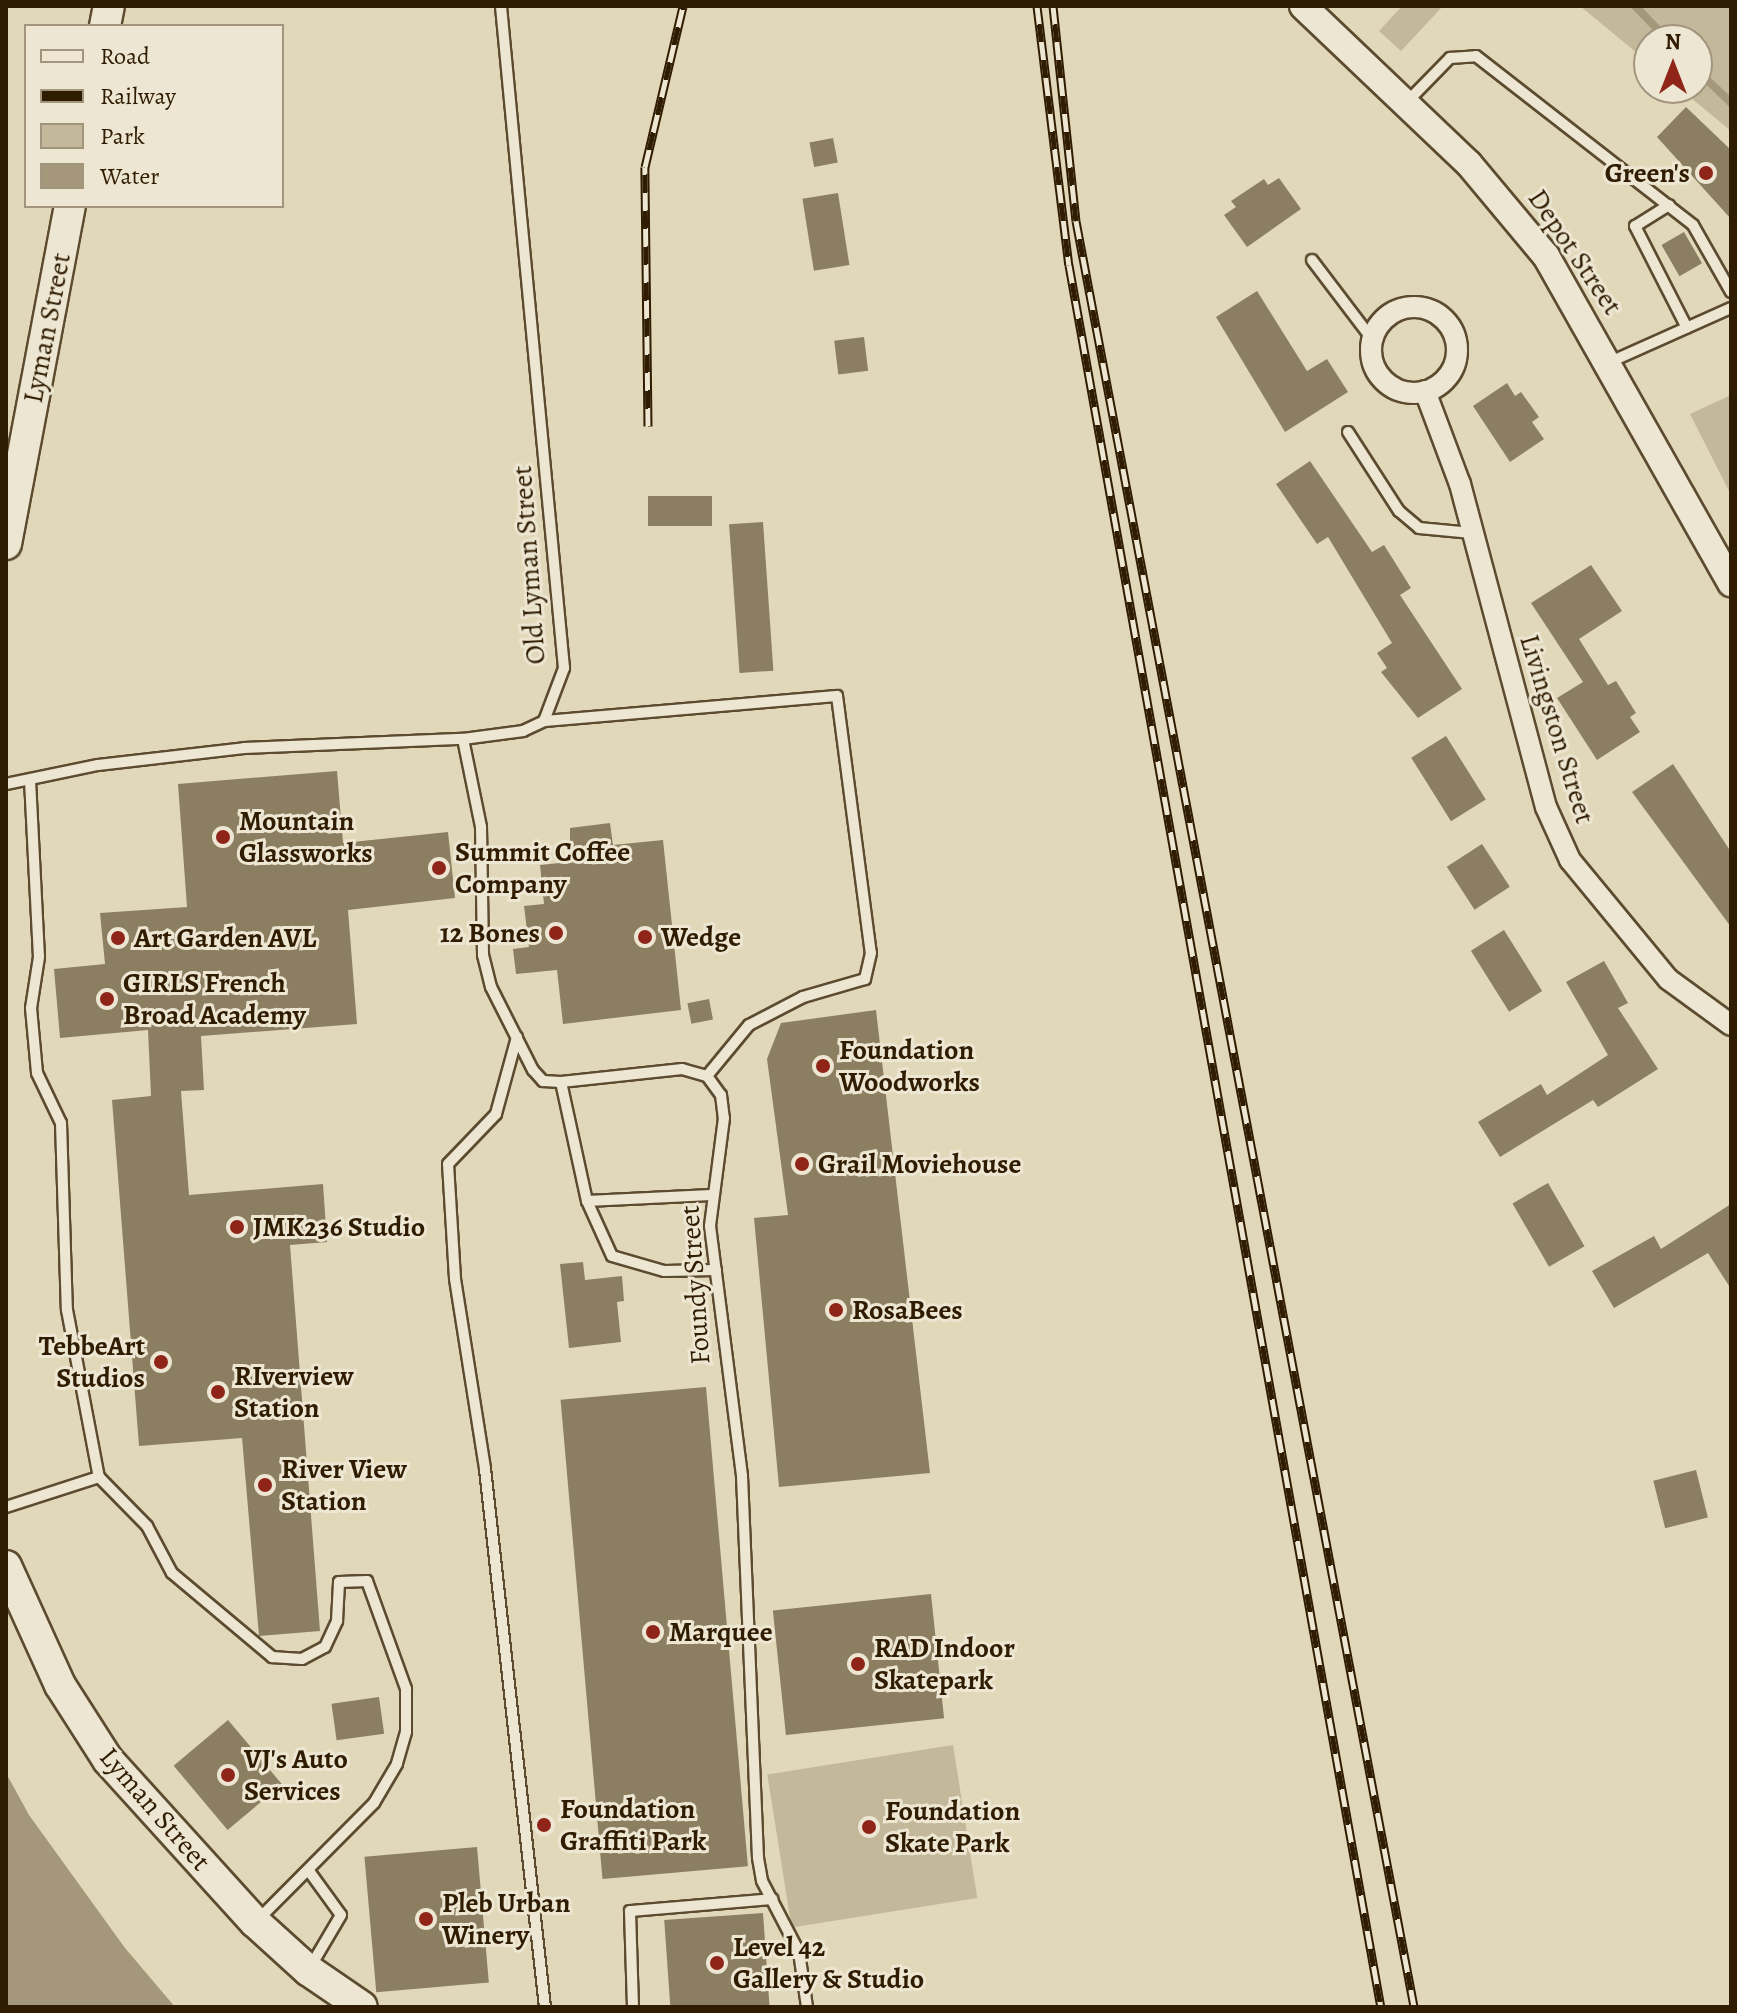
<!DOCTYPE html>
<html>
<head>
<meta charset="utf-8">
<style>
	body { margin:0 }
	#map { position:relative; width:1737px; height:2013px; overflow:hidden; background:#e1d8b9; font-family:Alegreya,serif }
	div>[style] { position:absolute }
	.green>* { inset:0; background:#c3b89a; transform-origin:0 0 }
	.water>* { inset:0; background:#a5987a }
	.stream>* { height:8px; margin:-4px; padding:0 4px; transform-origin:4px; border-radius:4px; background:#a5987a }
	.building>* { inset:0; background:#8c7e61; transform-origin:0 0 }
	.roads { filter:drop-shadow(2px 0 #5c4b2f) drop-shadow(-2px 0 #5c4b2f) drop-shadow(0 2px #5c4b2f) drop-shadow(0 -2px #5c4b2f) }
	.service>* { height:10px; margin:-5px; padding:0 5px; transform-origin:5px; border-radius:5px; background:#ece6d2 }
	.minor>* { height:20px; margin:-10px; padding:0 10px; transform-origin:10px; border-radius:10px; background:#ece6d2 }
	.minor>.ring { margin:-10px; padding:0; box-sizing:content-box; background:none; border:20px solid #ece6d2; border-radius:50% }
	.tertiary>* { height:26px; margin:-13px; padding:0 13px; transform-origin:13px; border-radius:13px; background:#ece6d2 }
	.secondary>* { height:30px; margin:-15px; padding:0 15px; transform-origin:15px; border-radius:15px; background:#ece6d2 }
	.rail>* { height:9px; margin-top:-4.5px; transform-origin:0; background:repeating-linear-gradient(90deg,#ece6d2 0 18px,#301c01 0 36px); box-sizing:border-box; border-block:2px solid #301c01 }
	.dots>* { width:22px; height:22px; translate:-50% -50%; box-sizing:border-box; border:4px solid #ece6d2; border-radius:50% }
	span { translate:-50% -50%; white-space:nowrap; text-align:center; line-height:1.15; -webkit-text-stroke:6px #ece6d2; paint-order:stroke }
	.poi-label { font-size:28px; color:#301c01; font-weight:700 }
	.right { translate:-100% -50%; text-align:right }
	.left { translate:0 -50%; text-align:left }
	.street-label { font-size:28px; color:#301c01 }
	.frame { position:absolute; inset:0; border:8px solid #301c01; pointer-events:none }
	.legend { position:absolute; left:24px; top:24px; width:260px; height:184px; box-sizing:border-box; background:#ece6d2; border:2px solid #a1957e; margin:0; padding:10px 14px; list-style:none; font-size:24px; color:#301c01 }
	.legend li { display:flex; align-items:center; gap:16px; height:40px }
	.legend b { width:40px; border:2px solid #a1957e }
	.north { position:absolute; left:1633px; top:24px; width:80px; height:80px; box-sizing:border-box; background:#ece6d2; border:2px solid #a1957e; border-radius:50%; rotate:0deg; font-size:22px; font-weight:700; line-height:32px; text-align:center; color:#301c01 }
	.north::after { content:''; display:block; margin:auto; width:28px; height:36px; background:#8f2418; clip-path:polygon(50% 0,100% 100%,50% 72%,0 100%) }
</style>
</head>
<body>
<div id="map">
	<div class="green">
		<div style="clip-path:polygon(1402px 6px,1443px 6px,1401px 51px,1379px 31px)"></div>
		<div style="clip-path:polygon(1580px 6px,1731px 6px,1731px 131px,1679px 88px,1697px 88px,1697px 40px,1649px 40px,1649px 63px)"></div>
		<div style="clip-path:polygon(1731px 395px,1731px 495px,1690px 414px)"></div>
		<div style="left:953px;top:1745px;width:155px;height:188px;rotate:81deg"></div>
	</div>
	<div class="water">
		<div style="clip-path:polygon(6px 1773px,29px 1815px,125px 1948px,175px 2007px,6px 2007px)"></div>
	</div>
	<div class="stream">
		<div style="left:1635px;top:6px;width:47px;rotate:45.9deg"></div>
		<div style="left:1697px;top:70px;width:47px;rotate:44.1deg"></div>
	</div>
	<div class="building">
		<div style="clip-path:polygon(1686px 107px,1731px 150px,1731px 219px,1657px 137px)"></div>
		<div style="left:833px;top:138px;width:25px;height:24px;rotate:79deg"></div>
		<div style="clip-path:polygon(1279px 178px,1301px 209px,1247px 247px,1224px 215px,1236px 207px,1231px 201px,1264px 179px,1268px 185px)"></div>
		<div style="left:838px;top:193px;width:73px;height:36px;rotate:81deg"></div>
		<div style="left:1684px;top:232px;width:36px;height:26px;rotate:60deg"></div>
		<div style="clip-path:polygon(1257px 291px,1307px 371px,1327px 359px,1348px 392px,1285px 432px,1216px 317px)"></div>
		<div style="left:864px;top:337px;width:34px;height:30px;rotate:83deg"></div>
		<div style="clip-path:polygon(1507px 383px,1515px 396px,1521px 392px,1539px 417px,1532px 422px,1544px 439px,1510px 462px,1473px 406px)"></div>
		<div style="clip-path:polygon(1310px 461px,1372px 552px,1384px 545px,1411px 588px,1400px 595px,1462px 689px,1418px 718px,1381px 672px,1387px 668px,1377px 653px,1392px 643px,1328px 537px,1317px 544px,1276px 484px)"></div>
		<div style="left:712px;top:496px;width:30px;height:64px;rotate:90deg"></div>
		<div style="left:763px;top:522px;width:149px;height:34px;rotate:86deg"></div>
		<div style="clip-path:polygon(1591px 565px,1622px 611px,1579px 639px,1608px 685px,1616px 681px,1636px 713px,1630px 717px,1640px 732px,1597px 760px,1557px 698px,1583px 682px,1531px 603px)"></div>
		<div style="left:1446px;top:736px;width:75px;height:41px;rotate:58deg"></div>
		<div style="clip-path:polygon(1673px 764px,1731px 852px,1731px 927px,1632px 792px)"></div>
		<div style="clip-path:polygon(337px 771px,343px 843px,448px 832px,455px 898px,348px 910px,357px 1024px,201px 1036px,204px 1090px,181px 1091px,189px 1195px,323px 1184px,327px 1242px,290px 1245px,320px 1631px,259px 1636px,242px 1438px,139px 1446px,112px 1100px,151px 1096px,148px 1030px,60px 1038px,54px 969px,105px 964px,100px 913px,187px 907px,178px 784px)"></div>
		<div style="clip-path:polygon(610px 823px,613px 845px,663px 840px,681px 1010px,563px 1024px,557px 970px,516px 974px,513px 949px,529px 947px,524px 906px,544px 904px,540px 865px,570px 862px,570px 828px)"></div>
		<div style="left:1482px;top:844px;width:51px;height:42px;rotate:57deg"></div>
		<div style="left:1504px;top:930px;width:72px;height:39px;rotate:58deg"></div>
		<div style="clip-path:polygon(1604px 961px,1628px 1003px,1618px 1008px,1658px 1069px,1598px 1107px,1593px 1100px,1500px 1157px,1478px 1122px,1541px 1084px,1547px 1095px,1608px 1055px,1566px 982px)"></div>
		<div style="left:709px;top:999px;width:21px;height:22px;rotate:79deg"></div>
		<div style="clip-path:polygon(876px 1010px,930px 1473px,779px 1487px,754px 1218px,788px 1215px,767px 1059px,781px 1023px)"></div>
		<div style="left:1548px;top:1183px;width:73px;height:41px;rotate:60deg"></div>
		<div style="clip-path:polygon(1731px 1204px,1731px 1289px,1708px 1253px,1614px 1308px,1592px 1271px,1654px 1236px,1661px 1249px)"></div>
		<div style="clip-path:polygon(583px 1262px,585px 1280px,622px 1276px,624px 1301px,617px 1302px,621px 1342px,569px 1348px,560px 1264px)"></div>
		<div style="left:706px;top:1387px;width:481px;height:146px;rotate:85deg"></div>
		<div style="left:1696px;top:1470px;width:49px;height:44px;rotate:76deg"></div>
		<div style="left:931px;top:1594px;width:125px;height:159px;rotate:84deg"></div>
		<div style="left:379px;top:1697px;width:37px;height:48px;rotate:82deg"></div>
		<div style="left:228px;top:1720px;width:84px;height:71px;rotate:50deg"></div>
		<div style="left:477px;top:1847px;width:136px;height:113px;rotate:85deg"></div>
		<div style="left:763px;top:1913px;width:94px;height:99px;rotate:86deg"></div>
	</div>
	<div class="roads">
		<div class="service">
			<div style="left:1407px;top:102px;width:62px;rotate:-45.7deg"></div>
			<div style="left:1450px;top:58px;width:26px;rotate:-4deg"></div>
			<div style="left:1476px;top:56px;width:275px;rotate:37.9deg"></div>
			<div style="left:1693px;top:225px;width:77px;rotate:60.4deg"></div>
			<div style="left:1669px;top:205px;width:40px;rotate:148deg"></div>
			<div style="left:1635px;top:226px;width:114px;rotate:63deg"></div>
			<div style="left:1312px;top:260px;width:99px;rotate:52.8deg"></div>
			<div style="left:1610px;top:362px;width:133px;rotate:-24.1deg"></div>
			<div style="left:1348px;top:432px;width:94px;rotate:57.2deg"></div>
			<div style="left:1399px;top:511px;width:26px;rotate:40deg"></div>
			<div style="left:1419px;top:528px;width:53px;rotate:5.4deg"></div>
			<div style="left:544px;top:721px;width:294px;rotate:-4.9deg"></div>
			<div style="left:837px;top:696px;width:259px;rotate:82.5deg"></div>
			<div style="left:871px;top:953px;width:27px;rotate:103deg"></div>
			<div style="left:865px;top:979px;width:65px;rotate:163.8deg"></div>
			<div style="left:803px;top:997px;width:61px;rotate:152.6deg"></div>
			<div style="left:749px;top:1025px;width:66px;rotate:129.5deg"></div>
			<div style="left:463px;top:739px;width:90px;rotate:78.4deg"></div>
			<div style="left:481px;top:827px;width:128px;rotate:89.1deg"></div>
			<div style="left:483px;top:955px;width:33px;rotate:76deg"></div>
			<div style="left:491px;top:987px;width:93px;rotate:63.2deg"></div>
			<div style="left:533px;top:1070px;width:15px;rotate:48deg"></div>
			<div style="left:543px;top:1081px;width:18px;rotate:3deg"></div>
			<div style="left:561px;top:1082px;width:122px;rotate:-6.1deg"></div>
			<div style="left:682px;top:1069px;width:26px;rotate:16deg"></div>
			<div style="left:707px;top:1076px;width:24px;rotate:54deg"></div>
			<div style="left:721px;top:1095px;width:23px;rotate:83deg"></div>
			<div style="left:724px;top:1118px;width:109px;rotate:97.4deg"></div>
			<div style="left:710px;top:1226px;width:252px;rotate:82.7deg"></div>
			<div style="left:742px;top:1476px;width:382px;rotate:87.6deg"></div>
			<div style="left:758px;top:1858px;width:23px;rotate:80deg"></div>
			<div style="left:762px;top:1881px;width:80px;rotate:62.5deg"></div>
			<div style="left:799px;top:1952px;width:56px;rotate:81.7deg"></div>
			<div style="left:30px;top:780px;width:177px;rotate:87.1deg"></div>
			<div style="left:39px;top:957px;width:52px;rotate:98.9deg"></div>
			<div style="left:31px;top:1008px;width:65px;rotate:84.7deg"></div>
			<div style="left:37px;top:1073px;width:55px;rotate:64.4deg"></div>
			<div style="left:61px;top:1123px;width:187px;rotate:88.2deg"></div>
			<div style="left:67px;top:1310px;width:170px;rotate:79.2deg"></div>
			<div style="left:6px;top:784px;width:94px;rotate:-11.7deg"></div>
			<div style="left:98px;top:765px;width:147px;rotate:-6.6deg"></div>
			<div style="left:244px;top:748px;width:219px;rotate:-2.4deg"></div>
			<div style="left:463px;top:739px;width:61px;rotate:-7.6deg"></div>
			<div style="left:523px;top:731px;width:23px;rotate:-25deg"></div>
			<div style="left:544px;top:721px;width:57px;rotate:-69.3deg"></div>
			<div style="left:564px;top:668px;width:665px;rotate:-95.44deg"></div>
			<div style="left:517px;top:1037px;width:80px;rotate:105.3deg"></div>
			<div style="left:496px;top:1114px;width:69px;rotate:133.8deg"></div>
			<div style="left:448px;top:1164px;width:115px;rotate:86.5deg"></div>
			<div style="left:455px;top:1279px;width:192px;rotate:81deg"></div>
			<div style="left:485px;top:1469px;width:541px;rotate:83.64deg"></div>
			<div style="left:561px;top:1082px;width:122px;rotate:77.7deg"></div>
			<div style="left:587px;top:1201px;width:60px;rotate:65.6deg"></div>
			<div style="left:612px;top:1256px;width:54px;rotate:16.1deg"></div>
			<div style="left:664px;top:1271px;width:52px;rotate:-1.1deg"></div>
			<div style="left:587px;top:1201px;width:124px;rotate:-2.8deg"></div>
			<div style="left:6px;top:1507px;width:98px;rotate:-17.9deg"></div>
			<div style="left:99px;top:1477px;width:69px;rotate:45.6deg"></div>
			<div style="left:147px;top:1526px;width:53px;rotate:62deg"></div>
			<div style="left:172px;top:1573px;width:131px;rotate:40deg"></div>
			<div style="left:272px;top:1657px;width:30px;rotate:4deg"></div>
			<div style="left:302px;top:1659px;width:26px;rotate:-28deg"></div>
			<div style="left:325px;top:1647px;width:29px;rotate:-65deg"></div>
			<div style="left:337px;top:1621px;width:39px;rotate:-87deg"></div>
			<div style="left:339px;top:1582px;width:28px;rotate:-2deg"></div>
			<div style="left:367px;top:1581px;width:115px;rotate:70.1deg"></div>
			<div style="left:406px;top:1689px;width:43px;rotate:90deg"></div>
			<div style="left:406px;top:1732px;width:33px;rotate:106deg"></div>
			<div style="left:397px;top:1764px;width:45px;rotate:120.5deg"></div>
			<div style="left:374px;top:1803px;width:165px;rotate:134.8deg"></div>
			<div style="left:309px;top:1871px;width:54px;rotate:54deg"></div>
			<div style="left:341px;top:1915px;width:59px;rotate:120.5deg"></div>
			<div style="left:633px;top:2007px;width:96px;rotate:-91.8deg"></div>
			<div style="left:630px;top:1911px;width:143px;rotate:-4.8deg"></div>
		</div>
		<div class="minor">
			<div class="ring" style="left:1371px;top:307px;width:66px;height:66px"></div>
			<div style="left:1425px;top:391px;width:99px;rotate:69.4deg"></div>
			<div style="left:1460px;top:484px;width:334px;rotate:75.1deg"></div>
			<div style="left:1546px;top:807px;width:58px;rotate:65.6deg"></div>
			<div style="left:1570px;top:860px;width:154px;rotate:50.5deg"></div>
			<div style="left:1668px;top:979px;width:78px;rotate:36.1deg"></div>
		</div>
		<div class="tertiary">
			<div style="left:1303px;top:6px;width:229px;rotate:43.6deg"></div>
			<div style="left:1469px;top:164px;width:120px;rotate:50.1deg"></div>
			<div style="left:1546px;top:256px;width:376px;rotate:60.5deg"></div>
		</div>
		<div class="secondary">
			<div style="left:105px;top:26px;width:20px;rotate:-79deg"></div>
			<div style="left:6px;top:544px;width:344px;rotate:-79.3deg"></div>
			<div style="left:6px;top:1566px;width:131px;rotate:65.6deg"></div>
			<div style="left:60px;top:1685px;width:89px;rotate:57.4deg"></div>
			<div style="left:108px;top:1760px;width:219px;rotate:47.8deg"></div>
			<div style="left:255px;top:1922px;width:72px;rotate:42.2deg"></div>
			<div style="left:308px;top:1970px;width:65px;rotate:34.4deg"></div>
		</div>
	</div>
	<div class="rail">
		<div style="left:1037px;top:6px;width:261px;rotate:83deg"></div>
		<div style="left:1069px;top:265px;width:1770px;rotate:79.85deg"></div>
		<div style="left:1053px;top:6px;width:216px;rotate:83.9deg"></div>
		<div style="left:1076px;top:221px;width:1818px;rotate:79.28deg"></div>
		<div style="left:648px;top:426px;width:259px;rotate:-90.7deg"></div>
		<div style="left:645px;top:167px;width:165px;rotate:-76.7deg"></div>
	</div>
	<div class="dots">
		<div style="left:1706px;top:173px;background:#8f2418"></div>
		<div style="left:223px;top:837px;background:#8f2418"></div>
		<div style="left:439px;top:868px;background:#8f2418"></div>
		<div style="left:556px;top:933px;background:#8f2418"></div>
		<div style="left:645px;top:937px;background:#8f2418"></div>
		<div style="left:118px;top:938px;background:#8f2418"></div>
		<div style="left:107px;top:999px;background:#8f2418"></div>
		<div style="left:823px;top:1066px;background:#8f2418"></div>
		<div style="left:802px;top:1164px;background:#8f2418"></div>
		<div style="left:237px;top:1227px;background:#8f2418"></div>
		<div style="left:836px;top:1310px;background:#8f2418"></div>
		<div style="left:161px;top:1362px;background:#8f2418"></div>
		<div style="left:218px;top:1392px;background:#8f2418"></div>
		<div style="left:265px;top:1485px;background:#8f2418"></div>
		<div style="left:653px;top:1632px;background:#8f2418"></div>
		<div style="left:858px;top:1664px;background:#8f2418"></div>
		<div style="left:228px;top:1775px;background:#8f2418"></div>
		<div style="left:544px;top:1825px;background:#8f2418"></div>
		<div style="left:869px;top:1827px;background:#8f2418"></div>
		<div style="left:426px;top:1919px;background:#8f2418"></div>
		<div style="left:717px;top:1963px;background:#8f2418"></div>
	</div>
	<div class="poi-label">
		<span class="right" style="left:1690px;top:173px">Green's</span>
		<span class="left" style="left:239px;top:837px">Mountain<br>Glassworks</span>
		<span class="left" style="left:455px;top:868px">Summit Coffee<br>Company</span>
		<span class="right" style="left:540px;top:933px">12 Bones</span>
		<span class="left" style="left:661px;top:937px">Wedge</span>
		<span class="left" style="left:134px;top:938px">Art Garden AVL</span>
		<span class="left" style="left:123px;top:999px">GIRLS French<br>Broad Academy</span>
		<span class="left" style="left:839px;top:1066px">Foundation<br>Woodworks</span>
		<span class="left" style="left:818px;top:1164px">Grail Moviehouse</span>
		<span class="left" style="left:253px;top:1227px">JMK236 Studio</span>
		<span class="left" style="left:852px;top:1310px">RosaBees</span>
		<span class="right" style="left:145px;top:1362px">TebbeArt<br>Studios</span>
		<span class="left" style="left:234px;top:1392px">RIverview<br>Station</span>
		<span class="left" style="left:281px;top:1485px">River View<br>Station</span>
		<span class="left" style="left:669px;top:1632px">Marquee</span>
		<span class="left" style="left:874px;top:1664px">RAD Indoor<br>Skatepark</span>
		<span class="left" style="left:244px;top:1775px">VJ's Auto<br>Services</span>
		<span class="left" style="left:560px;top:1825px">Foundation<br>Graffiti Park</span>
		<span class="left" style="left:885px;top:1827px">Foundation<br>Skate Park</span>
		<span class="left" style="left:442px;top:1919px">Pleb Urban<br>Winery</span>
		<span class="left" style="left:733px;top:1963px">Level 42<br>Gallery &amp; Studio</span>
	</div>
	<div class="street-label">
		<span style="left:1575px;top:252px;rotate:56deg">Depot Street</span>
		<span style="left:47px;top:328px;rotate:-79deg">Lyman Street</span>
		<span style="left:529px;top:565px;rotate:-94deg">Old Lyman Street</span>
		<span style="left:1557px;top:729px;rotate:73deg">Livingston Street</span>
		<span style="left:695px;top:1285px;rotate:-94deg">Foundy Street</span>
		<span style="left:155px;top:1809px;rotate:49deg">Lyman Street</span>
	</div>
	<div class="frame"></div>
	<ul class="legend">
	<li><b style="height:10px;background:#ece6d2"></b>Road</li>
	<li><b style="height:10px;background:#301c01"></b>Railway</li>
	<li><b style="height:22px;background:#c3b89a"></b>Park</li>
	<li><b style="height:22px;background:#a5987a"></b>Water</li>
	</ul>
	<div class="north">N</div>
</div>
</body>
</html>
